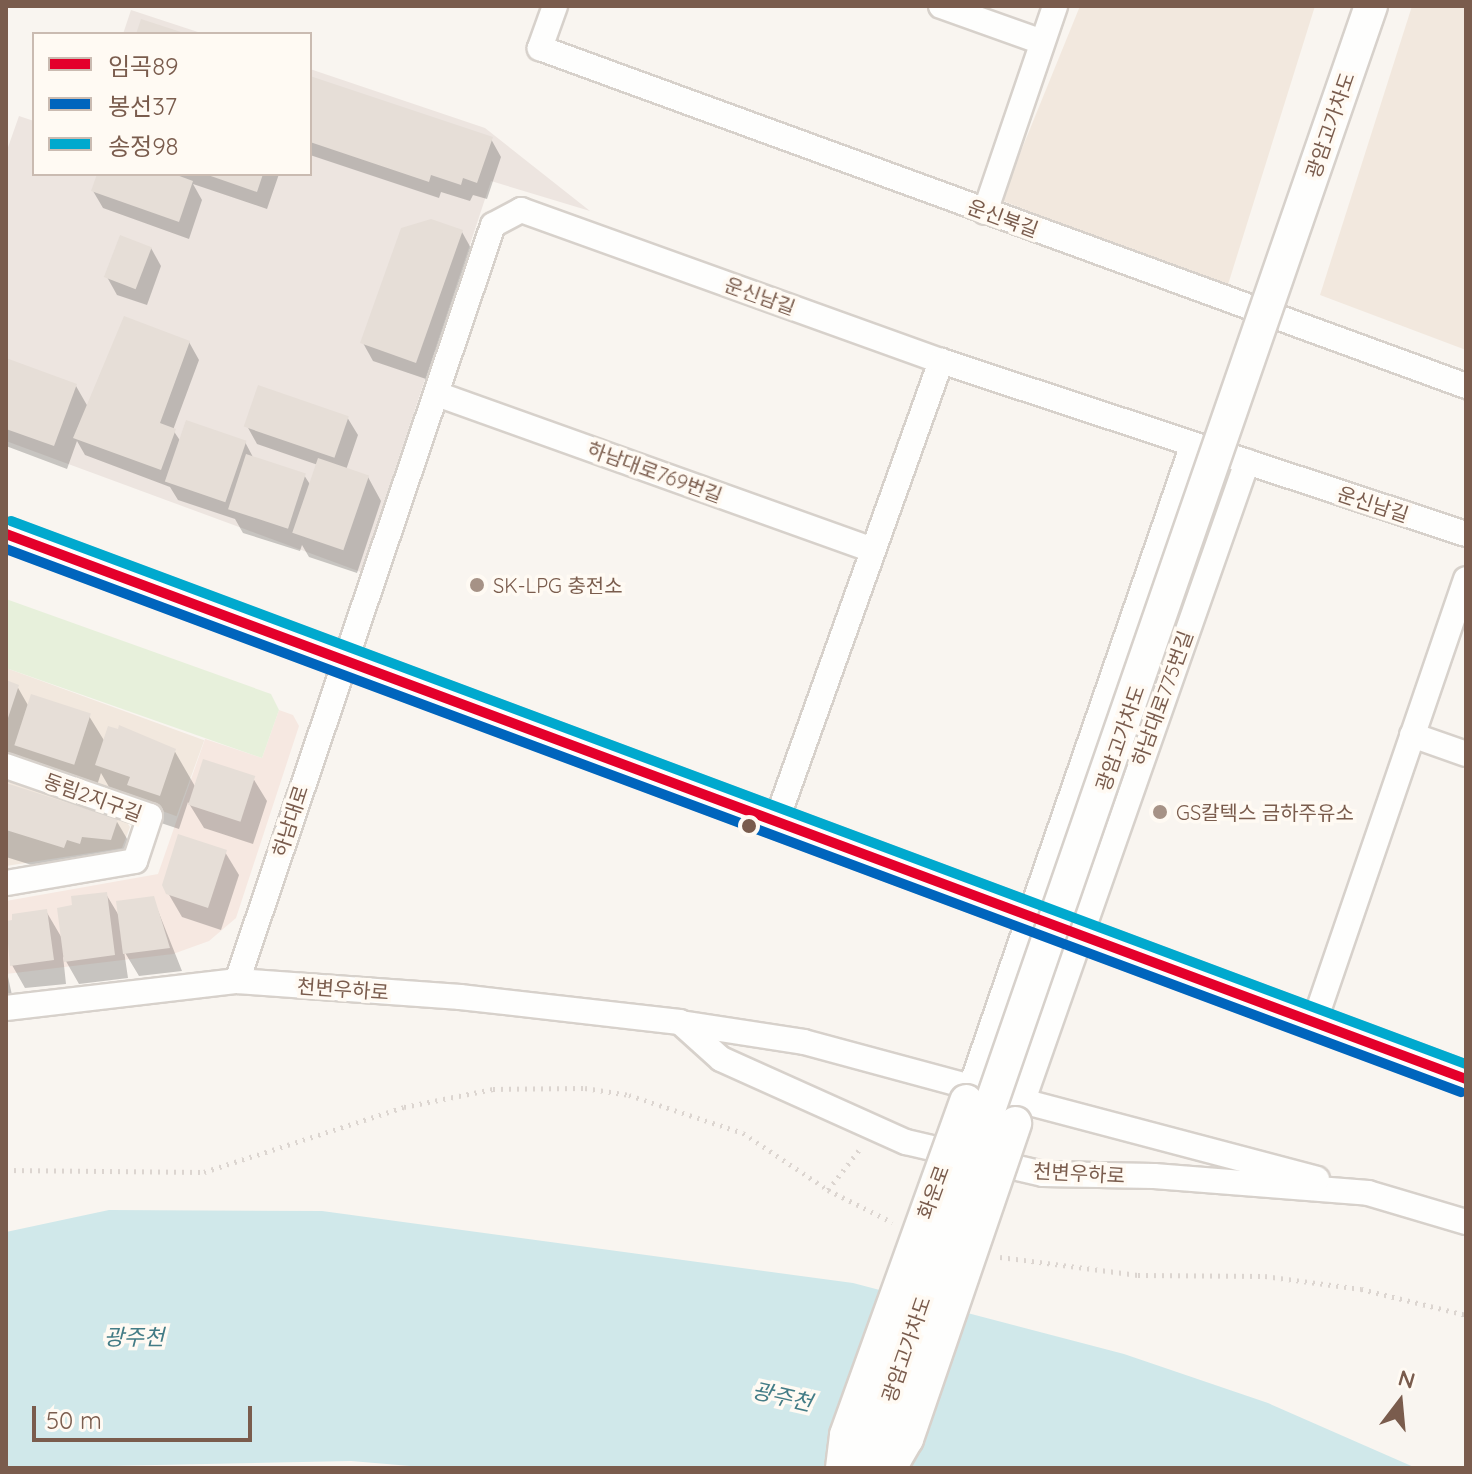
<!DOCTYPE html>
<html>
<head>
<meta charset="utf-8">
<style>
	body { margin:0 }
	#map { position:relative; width:1472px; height:1474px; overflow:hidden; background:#f9f5f0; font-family:Quicksand,"Noto Sans KR",sans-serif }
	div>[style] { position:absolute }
	.residential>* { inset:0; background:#f2e8de; transform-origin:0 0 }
	.commercial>* { inset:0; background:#f6e8e1 }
	.industrial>* { inset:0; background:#ede5e0 }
	.green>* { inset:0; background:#e7f0db }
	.water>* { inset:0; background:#d0e8ea }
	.shadow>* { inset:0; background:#0003 }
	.building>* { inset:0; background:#e6ded7; transform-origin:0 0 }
	.path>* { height:5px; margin-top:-2.5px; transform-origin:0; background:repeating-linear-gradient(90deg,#dcd5d0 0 2px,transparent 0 8px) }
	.roads { filter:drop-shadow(2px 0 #d7d1cb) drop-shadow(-2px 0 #d7d1cb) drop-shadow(0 2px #d7d1cb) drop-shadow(0 -2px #d7d1cb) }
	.minor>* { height:24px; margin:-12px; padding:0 12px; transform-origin:12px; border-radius:12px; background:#fefefd }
	.tertiary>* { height:32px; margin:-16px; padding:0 16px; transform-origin:16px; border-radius:16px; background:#fefefd }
	.bridges { filter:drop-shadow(2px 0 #d7d1cb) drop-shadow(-2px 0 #d7d1cb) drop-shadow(0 2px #d7d1cb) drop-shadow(0 -2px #d7d1cb) }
	.tertiary-bridge>* { height:32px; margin:-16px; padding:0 16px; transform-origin:16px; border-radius:16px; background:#fefefd }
	.bus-1>* { height:10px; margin:-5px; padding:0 5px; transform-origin:5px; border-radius:5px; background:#e4002b }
	.bus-2>* { height:10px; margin:-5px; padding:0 5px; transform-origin:5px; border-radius:5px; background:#0065bd }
	.bus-3>* { height:10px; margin:-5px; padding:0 5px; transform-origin:5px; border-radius:5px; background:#00a9ce }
	.dots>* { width:22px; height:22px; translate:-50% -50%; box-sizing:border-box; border:4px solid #fffaf3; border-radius:50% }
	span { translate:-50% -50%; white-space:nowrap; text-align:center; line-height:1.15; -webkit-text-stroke:7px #fffaf3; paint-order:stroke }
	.street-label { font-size:20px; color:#7a5c4d }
	.poi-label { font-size:20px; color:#7a5c4d }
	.left { translate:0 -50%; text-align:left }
	.water-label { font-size:22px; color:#437c86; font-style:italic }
	.frame { position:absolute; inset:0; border:8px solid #7a5c4d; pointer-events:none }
	.legend { position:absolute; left:32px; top:32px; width:280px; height:144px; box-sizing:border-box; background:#fffaf3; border:2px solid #cabbb1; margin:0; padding:10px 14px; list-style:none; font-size:24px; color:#7a5c4d }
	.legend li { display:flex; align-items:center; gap:16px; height:40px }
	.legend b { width:40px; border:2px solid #cabbb1 }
	.north { position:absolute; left:1360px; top:1362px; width:80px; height:80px; -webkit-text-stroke:6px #fffaf3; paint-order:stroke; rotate:16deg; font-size:22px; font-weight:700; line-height:32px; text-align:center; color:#7a5c4d }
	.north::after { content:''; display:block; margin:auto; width:28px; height:36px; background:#7a5c4d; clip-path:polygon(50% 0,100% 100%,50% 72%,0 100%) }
	.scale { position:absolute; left:32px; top:1406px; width:220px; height:36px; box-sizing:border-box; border:4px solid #7a5c4d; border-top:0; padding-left:10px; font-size:24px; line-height:28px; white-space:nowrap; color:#7a5c4d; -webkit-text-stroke:6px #fffaf3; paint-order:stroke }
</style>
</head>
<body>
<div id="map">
	<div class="residential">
		<div style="clip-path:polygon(1080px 6px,1315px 6px,1226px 291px,1001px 200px)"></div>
		<div style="clip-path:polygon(1412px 6px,1466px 6px,1466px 350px,1320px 295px)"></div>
		<div style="left:6px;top:668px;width:211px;height:81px;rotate:20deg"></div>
		<div style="clip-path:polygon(6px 776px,122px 815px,130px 827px,122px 848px,6px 866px)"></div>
	</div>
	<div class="commercial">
		<div style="clip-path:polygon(279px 710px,293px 715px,299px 726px,236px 918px,209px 941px,173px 954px,6px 974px,6px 901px,158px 874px,205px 739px,262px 758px)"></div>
	</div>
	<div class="industrial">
		<div style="clip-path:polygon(131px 10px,204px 34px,123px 34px)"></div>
		<div style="clip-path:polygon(310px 69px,485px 128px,590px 211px,491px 181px,361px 572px,6px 441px,6px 153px,19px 116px,34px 121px,34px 174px,310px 174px)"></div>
	</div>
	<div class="green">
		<div style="clip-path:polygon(6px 599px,271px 694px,279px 710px,262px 758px,6px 668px)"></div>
	</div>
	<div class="water">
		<div style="clip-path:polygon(109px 1210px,322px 1211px,853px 1283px,1124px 1354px,1268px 1403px,1416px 1468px,434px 1468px,351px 1461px,6px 1468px,6px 1232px)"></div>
	</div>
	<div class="shadow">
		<div style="clip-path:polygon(310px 78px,491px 139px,501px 157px,487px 199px,473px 195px,470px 201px,441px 192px,439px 198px,310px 155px)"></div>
		<div style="clip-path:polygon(99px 174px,279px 174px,267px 209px,193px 184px,202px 200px,189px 239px,103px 208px,93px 191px)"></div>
		<div style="clip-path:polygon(462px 232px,472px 250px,426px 379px,373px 361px,363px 343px)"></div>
		<div style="clip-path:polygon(151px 248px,161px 266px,147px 305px,117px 295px,107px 277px)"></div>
		<div style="clip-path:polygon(189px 342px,199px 360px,173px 430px,181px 442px,245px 442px,254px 459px,304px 475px,311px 486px,318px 465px,257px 444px,247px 426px,347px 417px,358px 435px,346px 470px,368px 477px,381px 501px,357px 573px,309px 557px,302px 545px,300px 551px,243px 533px,235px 519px,178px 500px,170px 487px,85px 455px,77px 441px,67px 469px,6px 446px,6px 360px,76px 386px,88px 407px)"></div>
		<div style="clip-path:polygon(6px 682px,17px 686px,29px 707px,89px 716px,105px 742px,174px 750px,196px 788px,253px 778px,267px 801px,253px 844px,204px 828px,188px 802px,179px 829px,149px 819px,116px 799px,101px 773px,93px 798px,36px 779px,24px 758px,23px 763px,6px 757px)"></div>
		<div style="clip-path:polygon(6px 785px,116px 820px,136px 854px,83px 881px,6px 857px)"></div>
		<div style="clip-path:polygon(225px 852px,239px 875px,221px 930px,182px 917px,168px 893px)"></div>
		<div style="clip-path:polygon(106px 894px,121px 919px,153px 898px,182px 971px,139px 976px,124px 951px,128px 978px,79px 984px,63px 956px,66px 984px,25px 988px,12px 965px,46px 911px,63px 940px)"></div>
		<div style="clip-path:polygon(6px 968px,12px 995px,6px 996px)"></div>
	</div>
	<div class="building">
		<div style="clip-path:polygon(141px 19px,184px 33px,184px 34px,136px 34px)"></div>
		<div style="clip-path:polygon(310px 76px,493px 137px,477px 183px,463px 178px,461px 185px,431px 175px,429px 182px,310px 142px)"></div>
		<div style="clip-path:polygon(97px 174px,174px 174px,193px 181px,179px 222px,91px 191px)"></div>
		<div style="clip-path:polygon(205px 174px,263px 174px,257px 192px)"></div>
		<div style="clip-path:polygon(431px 219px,463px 230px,416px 363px,360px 343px,401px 228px)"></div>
		<div style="left:120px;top:235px;width:34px;height:45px;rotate:21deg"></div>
		<div style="clip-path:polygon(124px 316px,190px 341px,160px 423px,176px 429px,161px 470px,73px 438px)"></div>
		<div style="clip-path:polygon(6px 358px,77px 384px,54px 446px,6px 429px)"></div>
		<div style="left:258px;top:385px;width:96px;height:44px;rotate:19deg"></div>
		<div style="left:186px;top:420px;width:64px;height:65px;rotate:19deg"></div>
		<div style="left:246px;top:454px;width:63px;height:58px;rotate:18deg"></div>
		<div style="left:318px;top:458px;width:54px;height:79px;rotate:19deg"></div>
		<div style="clip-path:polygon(6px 680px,19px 685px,7px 721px,6px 721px)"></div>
		<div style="left:31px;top:694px;width:63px;height:54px;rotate:18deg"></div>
		<div style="clip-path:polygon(119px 725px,176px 749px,160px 796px,127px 785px,130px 777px,95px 765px,108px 726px,118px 729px)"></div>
		<div style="left:203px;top:759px;width:55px;height:48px;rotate:18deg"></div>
		<div style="clip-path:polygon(6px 783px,118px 819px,111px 840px,82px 837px,80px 844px,67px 840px,64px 848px,6px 830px)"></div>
		<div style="clip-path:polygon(178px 834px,227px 850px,208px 908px,166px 894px,162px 885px)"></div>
		<div style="clip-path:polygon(107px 892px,115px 955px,64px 962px,57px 908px,72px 905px,71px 896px)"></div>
		<div style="clip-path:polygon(154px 896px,170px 948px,123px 954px,116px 901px)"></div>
		<div style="clip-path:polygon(47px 909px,54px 960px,10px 966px,6px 921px,12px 920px,12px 914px)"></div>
	</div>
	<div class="path">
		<div style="left:6px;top:1170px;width:198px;rotate:0.6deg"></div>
		<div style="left:204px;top:1172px;width:210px;rotate:-18deg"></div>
		<div style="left:404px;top:1107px;width:91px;rotate:-11.4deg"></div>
		<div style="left:493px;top:1089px;width:92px;rotate:-0.6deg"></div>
		<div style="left:585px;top:1088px;width:45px;rotate:9deg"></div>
		<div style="left:629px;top:1095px;width:120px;rotate:18.4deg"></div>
		<div style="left:743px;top:1133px;width:102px;rotate:33.8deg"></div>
		<div style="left:828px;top:1190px;width:72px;rotate:26.6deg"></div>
		<div style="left:828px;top:1190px;width:51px;rotate:-52.2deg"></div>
		<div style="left:1000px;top:1257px;width:139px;rotate:7.4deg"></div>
		<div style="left:1138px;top:1275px;width:127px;rotate:0.5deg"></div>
		<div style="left:1265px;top:1276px;width:97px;rotate:7.7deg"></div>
		<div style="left:1361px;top:1289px;width:108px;rotate:13.9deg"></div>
	</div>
	<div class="roads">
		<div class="minor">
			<div style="left:555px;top:6px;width:45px;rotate:109.7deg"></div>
			<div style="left:540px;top:48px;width:986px;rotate:20.05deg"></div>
			<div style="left:941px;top:6px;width:107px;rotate:19.6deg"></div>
			<div style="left:985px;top:212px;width:218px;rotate:-71.2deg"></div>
			<div style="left:437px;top:394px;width:463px;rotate:19.7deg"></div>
			<div style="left:1412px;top:735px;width:57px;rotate:19.4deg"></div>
			<div style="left:6px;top:766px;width:152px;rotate:19.1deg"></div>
			<div style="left:150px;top:816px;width:47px;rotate:108.4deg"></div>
			<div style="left:135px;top:861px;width:131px;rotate:170.3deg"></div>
			<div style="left:776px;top:822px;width:490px;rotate:-70.3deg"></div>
			<div style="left:237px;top:981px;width:798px;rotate:-71.29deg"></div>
			<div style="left:493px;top:225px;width:32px;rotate:-28deg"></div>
			<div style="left:521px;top:210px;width:446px;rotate:19.8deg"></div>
			<div style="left:941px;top:361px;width:553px;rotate:18.24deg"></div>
			<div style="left:6px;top:1008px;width:233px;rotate:-6.7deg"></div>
			<div style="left:237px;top:981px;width:224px;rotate:4.1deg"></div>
			<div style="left:460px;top:997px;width:221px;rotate:6.5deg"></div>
			<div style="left:680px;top:1022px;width:55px;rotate:42.1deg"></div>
			<div style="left:721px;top:1059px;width:203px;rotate:24.2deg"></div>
			<div style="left:906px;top:1142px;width:141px;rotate:13.1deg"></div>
			<div style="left:1043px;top:1174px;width:111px;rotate:1deg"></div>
			<div style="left:1154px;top:1176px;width:215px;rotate:4.5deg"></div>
			<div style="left:1368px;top:1193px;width:102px;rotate:16.5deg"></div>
			<div style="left:681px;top:1023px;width:124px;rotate:8.8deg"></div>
			<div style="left:804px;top:1042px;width:173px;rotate:15.1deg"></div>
			<div style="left:1314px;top:1023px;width:469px;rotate:-71.1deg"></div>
			<div style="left:966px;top:1101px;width:695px;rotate:-70.94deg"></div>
			<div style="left:1022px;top:1101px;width:305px;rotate:14.8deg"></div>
			<div style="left:1015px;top:1123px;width:701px;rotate:-70.66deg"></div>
		</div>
		<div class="tertiary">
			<div style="left:6px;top:534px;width:1558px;rotate:20.47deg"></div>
		</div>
	</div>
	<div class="bridges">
		<div class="tertiary-bridge">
			<div style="left:842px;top:1468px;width:33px;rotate:-83deg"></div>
			<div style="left:846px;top:1435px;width:355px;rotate:-70.2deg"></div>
			<div style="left:865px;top:1468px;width:1547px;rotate:-70.91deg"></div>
			<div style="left:890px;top:1468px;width:34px;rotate:-60deg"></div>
			<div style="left:907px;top:1439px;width:334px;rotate:-71.1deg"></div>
		</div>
	</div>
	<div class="bus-1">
		<div style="left:6px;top:534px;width:1558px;rotate:20.47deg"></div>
	</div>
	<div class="bus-2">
		<div style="left:6px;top:549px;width:1553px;rotate:20.47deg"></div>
	</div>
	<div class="bus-3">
		<div style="left:11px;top:521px;width:1553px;rotate:20.47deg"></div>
	</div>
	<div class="dots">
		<div style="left:477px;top:585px;background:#a69286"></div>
		<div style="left:1160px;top:812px;background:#a69286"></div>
		<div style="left:749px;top:826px;background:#7a5c4d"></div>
	</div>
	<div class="street-label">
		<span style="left:1330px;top:125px;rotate:-71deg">광암고가차도</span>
		<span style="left:1003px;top:218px;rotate:20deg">운신북길</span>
		<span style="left:760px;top:296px;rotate:20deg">운신남길</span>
		<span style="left:655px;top:472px;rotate:20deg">하남대로769번길</span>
		<span style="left:1373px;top:504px;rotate:18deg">운신남길</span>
		<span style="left:1162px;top:698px;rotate:-70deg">하남대로775번길</span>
		<span style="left:1120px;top:738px;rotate:-71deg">광암고가차도</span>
		<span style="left:93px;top:797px;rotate:20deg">동림2지구길</span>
		<span style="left:290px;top:821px;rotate:-72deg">하남대로</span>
		<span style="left:343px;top:989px;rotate:4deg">천변우하로</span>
		<span style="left:1079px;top:1173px;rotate:3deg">천변우하로</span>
		<span style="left:933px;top:1192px;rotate:-70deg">화운로</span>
		<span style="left:906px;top:1349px;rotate:-71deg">광암고가차도</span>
	</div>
	<div class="poi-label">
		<span class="left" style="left:493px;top:585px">SK-LPG 충전소</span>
		<span class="left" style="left:1176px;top:812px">GS칼텍스 금하주유소</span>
	</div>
	<div class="water-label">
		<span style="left:134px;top:1338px">광주천</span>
		<span style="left:782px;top:1397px;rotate:13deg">광주천</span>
	</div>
	<div class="frame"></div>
	<ul class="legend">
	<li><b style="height:10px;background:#e4002b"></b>임곡89</li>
	<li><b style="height:10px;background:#0065bd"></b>봉선37</li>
	<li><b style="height:10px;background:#00a9ce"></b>송정98</li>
	</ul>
	<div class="north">N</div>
	<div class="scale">50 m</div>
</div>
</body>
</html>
